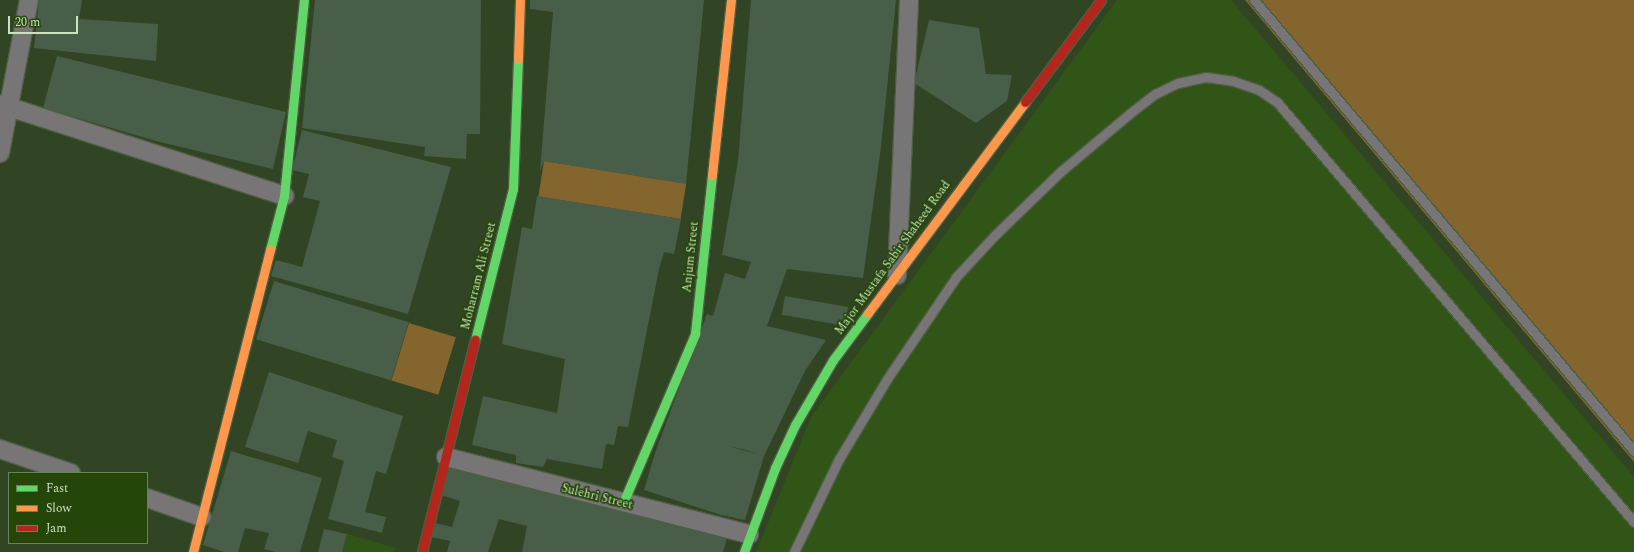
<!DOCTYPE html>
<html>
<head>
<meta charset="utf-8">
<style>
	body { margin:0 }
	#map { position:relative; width:1634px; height:552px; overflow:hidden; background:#314423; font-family:Spectral,serif }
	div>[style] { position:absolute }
	.built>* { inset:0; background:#315516 }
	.green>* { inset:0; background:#84652d; transform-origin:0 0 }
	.building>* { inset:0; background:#495e48; transform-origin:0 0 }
	.roads { filter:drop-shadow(1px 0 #4e5e42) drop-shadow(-1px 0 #4e5e42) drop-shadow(0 1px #4e5e42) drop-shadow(0 -1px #4e5e42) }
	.lane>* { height:9px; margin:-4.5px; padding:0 4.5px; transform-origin:4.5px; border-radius:4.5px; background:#777576 }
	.street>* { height:18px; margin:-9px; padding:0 9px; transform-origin:9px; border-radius:9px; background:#777576 }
	.fast>* { height:9px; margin:-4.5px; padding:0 4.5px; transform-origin:4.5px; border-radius:4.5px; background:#63d668 }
	.slow>* { height:9px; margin:-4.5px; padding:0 4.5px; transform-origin:4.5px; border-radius:4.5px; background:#ff974d }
	.jam>* { height:9px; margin:-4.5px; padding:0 4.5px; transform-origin:4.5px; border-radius:4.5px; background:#b3261e }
	span { translate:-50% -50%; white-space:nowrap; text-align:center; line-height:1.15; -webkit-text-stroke:3.5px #244608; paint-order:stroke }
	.street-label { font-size:12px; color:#cde1c2 }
	.legend { position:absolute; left:8px; top:472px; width:140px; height:72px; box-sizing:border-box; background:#244608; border:1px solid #688452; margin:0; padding:5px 7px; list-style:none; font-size:12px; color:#cde1c2 }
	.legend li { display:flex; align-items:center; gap:8px; height:20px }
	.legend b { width:20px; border:1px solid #688452 }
	.scale { position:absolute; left:8px; top:16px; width:70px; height:18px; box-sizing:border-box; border:2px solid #cde1c2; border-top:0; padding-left:5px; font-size:12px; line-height:14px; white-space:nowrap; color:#cde1c2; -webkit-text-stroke:3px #244608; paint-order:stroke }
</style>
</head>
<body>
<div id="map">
	<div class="built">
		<div style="clip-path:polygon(1117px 0,1231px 0,1634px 477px,1634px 552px,756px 552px,811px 417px)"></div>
		<div style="clip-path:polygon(347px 534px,396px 548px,395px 552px,342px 552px)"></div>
	</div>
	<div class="green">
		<div style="clip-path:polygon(1245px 0,1634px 0,1634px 462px)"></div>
		<div style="left:544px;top:161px;width:144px;height:36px;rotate:9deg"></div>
		<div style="left:409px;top:323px;width:49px;height:60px;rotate:17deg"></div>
	</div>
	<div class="building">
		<div style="clip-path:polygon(39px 0,82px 0,79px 19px,158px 24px,156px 61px,34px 48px)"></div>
		<div style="clip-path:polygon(315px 0,481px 0,480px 134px,467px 134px,466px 159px,424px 156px,425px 147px,302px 128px)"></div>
		<div style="clip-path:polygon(530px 0,704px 0,686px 184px,544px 161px,540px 171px,553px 12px,530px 9px)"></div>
		<div style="clip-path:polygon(evenodd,751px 0,896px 0,881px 147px,863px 278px,787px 269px,767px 326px,826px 340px,805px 371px,764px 456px,745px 520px,721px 515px,644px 490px,656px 450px,707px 314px,713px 316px,725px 273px,745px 279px,751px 262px,722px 255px,738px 161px,751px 0,728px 446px,746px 450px,757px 454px,728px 446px)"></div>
		<div style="clip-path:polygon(929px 20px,979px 28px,986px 74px,1012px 75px,1007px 101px,976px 123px,914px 83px)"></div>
		<div style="clip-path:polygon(57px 56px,286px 112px,273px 169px,156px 141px,43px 108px)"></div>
		<div style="clip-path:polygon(302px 130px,451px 167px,408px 314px,271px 276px,276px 260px,302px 267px,320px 201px,303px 197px,309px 174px,292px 170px)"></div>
		<div style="clip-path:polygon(537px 196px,681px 219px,674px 254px,664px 252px,659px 269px,628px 427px,618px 426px,614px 445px,606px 444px,602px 469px,547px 459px,543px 467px,516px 463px,516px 455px,472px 445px,483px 396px,557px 413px,565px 359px,502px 344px,522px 227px,532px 229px)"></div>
		<div style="left:274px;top:281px;width:141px;height:61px;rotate:17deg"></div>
		<div style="left:785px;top:296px;width:64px;height:19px;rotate:10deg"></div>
		<div style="clip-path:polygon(269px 372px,403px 416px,386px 474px,376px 471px,365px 512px,386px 517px,382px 533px,328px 519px,344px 461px,332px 457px,337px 440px,308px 431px,298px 463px,245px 447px)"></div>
		<div style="clip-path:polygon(231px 451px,322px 478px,300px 552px,276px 552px,264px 549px,269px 533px,245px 528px,238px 552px,224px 552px,203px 545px)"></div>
		<div style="clip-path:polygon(449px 468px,728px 535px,723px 552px,522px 552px,527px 526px,499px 519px,488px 552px,447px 552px,450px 541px,431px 537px,435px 523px,452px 527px,460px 501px,441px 495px)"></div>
		<div style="clip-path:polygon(324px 529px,347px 534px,342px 552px,318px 552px)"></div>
	</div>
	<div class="roads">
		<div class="lane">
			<div style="left:1254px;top:0;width:590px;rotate:49.88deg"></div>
			<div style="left:794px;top:552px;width:103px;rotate:-64.2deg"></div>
			<div style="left:839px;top:459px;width:93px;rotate:-59deg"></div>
			<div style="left:887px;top:379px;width:123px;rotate:-55.9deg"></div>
			<div style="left:956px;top:277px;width:57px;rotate:-47.1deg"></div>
			<div style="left:995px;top:235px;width:91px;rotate:-44.1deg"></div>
			<div style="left:1060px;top:172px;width:90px;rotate:-40deg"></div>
			<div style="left:1129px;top:114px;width:33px;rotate:-38deg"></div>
			<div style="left:1155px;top:94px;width:25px;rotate:-26deg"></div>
			<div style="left:1178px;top:83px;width:29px;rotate:-12deg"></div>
			<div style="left:1206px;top:77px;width:27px;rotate:8deg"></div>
			<div style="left:1233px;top:81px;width:28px;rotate:19deg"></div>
			<div style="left:1259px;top:90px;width:22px;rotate:34deg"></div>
			<div style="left:1277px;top:102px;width:551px;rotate:49.64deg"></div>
		</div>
		<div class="street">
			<div style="left:0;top:104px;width:299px;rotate:17.9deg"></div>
			<div style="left:0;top:153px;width:156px;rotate:-79.3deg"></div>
			<div style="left:897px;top:275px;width:275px;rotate:-87.5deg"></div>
			<div style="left:0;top:449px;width:75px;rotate:18.7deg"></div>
			<div style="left:446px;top:457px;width:313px;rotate:14.3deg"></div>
			<div style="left:147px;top:498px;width:58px;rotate:19.1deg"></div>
		</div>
		<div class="fast">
			<div style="left:270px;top:250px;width:56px;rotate:-75.5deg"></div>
			<div style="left:284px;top:196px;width:197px;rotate:-84.2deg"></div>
			<div style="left:475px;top:340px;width:156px;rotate:-75.9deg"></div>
			<div style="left:513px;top:189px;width:130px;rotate:-87.8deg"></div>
			<div style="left:623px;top:503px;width:184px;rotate:-66.9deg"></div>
			<div style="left:695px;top:334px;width:160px;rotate:-83.9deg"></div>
			<div style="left:744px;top:552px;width:90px;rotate:-69.7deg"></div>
			<div style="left:775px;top:468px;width:47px;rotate:-65.1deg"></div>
			<div style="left:795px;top:425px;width:75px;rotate:-59.7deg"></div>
			<div style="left:833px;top:360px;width:59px;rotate:-53.3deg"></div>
		</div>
		<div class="slow">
			<div style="left:518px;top:59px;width:59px;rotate:-88.1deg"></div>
			<div style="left:712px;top:175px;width:176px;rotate:-83.8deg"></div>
			<div style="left:868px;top:313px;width:263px;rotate:-53.3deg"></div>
			<div style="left:193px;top:552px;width:312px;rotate:-75.7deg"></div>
		</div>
		<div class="jam">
			<div style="left:1025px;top:102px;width:127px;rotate:-53.3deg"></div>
			<div style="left:422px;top:552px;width:219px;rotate:-76deg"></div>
		</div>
	</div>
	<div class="street-label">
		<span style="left:691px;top:257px;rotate:-84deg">Anjum Street</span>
		<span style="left:893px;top:258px;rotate:-54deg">Major Mustafa Sabir Shaheed Road</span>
		<span style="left:479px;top:276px;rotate:-76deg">Moharram Ali Street</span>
		<span style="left:597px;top:497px;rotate:14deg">Sulehri Street</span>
	</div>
	<ul class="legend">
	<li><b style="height:5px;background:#63d668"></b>Fast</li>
	<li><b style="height:5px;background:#ff974d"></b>Slow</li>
	<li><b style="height:5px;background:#b3261e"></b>Jam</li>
	</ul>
	<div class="scale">20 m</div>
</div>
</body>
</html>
